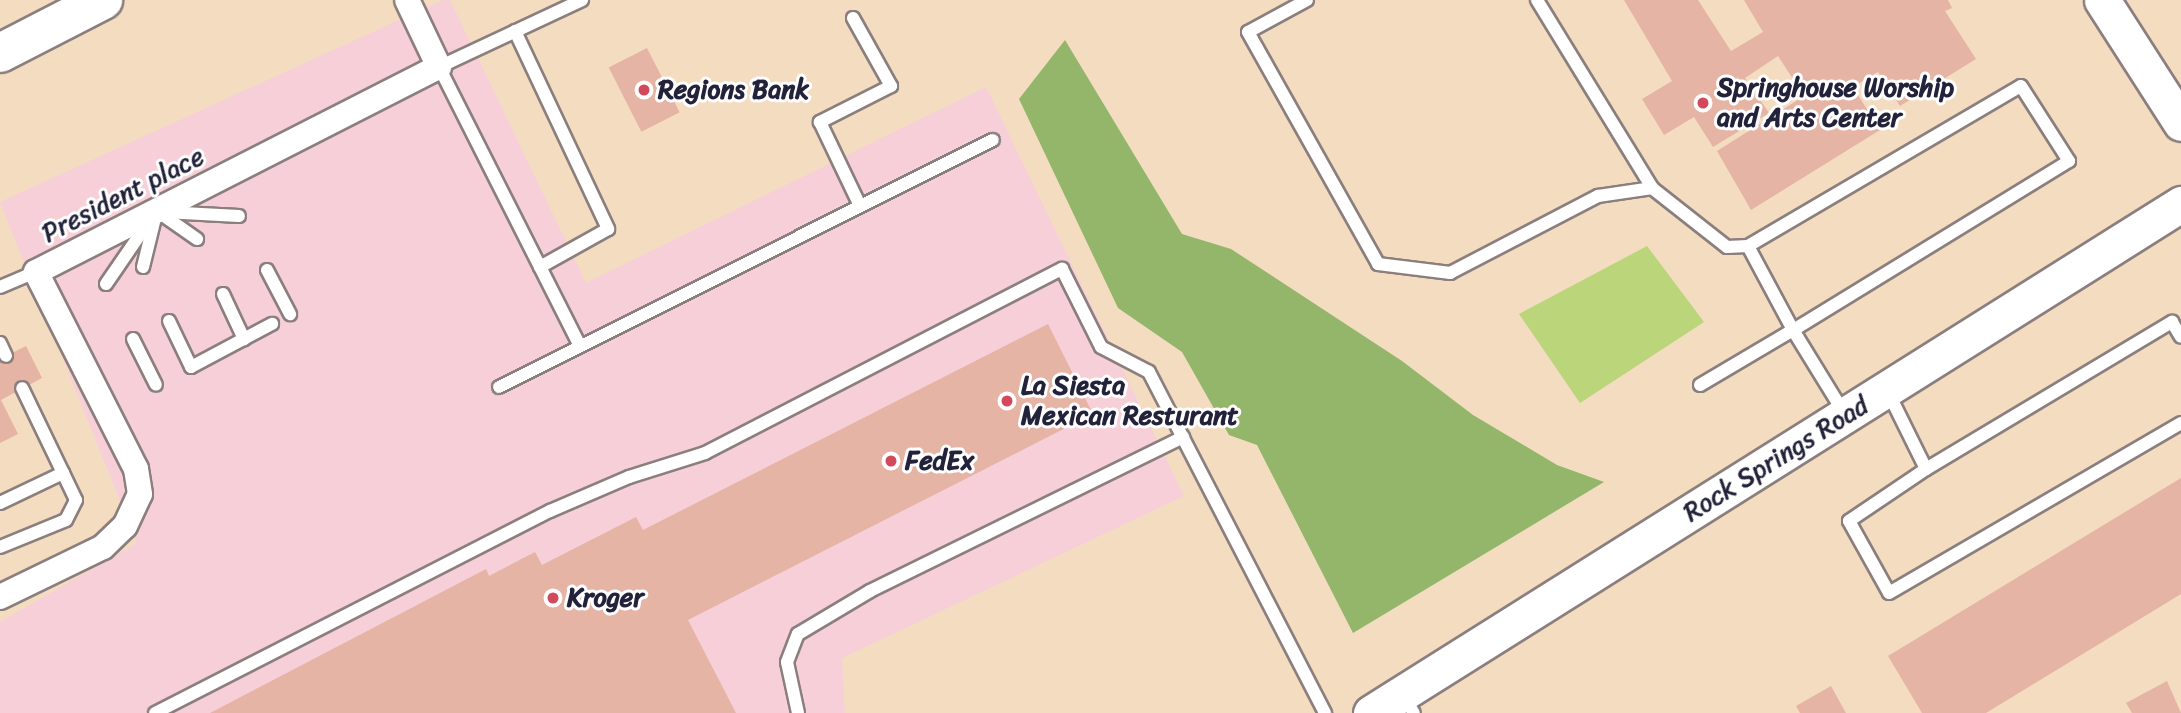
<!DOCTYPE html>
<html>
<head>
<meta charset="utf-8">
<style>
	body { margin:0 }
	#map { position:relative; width:2181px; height:713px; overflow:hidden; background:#f4dcc0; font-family:Sriracha,sans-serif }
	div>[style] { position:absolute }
	.built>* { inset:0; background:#f6cfd8 }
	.green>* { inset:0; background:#bad57a }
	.forest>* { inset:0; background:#93b66a }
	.building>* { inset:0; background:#e5b4a5; transform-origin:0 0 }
	.roads { filter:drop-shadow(2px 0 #8b7f7e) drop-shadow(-2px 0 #8b7f7e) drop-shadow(0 2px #8b7f7e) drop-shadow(0 -2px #8b7f7e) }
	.lane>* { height:12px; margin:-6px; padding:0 6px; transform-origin:6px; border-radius:6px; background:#fff }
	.street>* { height:24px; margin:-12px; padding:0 12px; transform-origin:12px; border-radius:12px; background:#fff }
	.secondary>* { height:35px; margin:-17.5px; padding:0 17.5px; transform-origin:17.5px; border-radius:17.5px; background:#fff }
	.primary>* { height:38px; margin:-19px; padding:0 19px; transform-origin:19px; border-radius:19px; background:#fff }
	.dots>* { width:19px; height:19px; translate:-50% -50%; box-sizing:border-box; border:4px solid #fff; border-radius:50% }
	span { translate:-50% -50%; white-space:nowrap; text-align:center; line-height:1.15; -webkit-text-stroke:6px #fff; paint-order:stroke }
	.poi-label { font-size:26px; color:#22223b; font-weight:700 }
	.left { translate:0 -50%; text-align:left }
	.street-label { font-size:26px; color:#22223b }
</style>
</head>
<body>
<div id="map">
	<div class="built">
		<div style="clip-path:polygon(443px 0,450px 0,586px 283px,986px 87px,1184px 496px,842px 658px,845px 713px,0 713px,0 622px,137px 543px,0 202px)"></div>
	</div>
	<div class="green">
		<div style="clip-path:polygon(1647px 246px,1704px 322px,1580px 403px,1519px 314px)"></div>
	</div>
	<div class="forest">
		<div style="clip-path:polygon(1065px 40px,1182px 234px,1231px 249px,1402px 361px,1473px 415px,1557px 465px,1604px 482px,1353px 633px,1257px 445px,1229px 435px,1182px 352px,1118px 308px,1019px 99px)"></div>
	</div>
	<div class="building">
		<div style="clip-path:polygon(1624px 0,1698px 0,1731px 51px,1763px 32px,1744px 0,1948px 0,1952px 8px,1945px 11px,1976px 59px,1900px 106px,1878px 72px,1853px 87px,1880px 130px,1751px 210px,1717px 151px,1804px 96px,1778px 56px,1745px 78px,1769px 113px,1713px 147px,1694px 117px,1664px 135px,1642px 99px,1672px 81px)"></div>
		<div style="left:647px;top:48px;width:72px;height:43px;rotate:63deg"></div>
		<div style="clip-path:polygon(1048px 324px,1093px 414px,688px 620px,736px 713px,210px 713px,486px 569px,489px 576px,535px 552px,542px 565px,636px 517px,643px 530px)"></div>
		<div style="clip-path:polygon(26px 346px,42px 378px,1px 400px,18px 434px,0 443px,0 359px)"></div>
		<div style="clip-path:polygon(2181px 478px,2181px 594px,1986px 713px,1922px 713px,1888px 656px)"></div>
		<div style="clip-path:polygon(2167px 681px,2181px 713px,2132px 713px,2126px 703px)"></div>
		<div style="clip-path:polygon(1831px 686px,1846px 713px,1800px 713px,1796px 706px)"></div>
	</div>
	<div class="roads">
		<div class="lane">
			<div style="left:1307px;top:0;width:67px;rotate:151.5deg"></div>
			<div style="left:1248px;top:32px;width:266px;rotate:60.7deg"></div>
			<div style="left:1378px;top:264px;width:73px;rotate:7.1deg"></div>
			<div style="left:1450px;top:273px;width:167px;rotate:-27.5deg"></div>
			<div style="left:1598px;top:196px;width:55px;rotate:-8.4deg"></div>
			<div style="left:1652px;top:188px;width:95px;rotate:38.2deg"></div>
			<div style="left:1727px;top:247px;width:21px;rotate:-3deg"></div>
			<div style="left:1748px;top:246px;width:316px;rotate:-30.4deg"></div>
			<div style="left:2021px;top:86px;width:89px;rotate:57.4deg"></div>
			<div style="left:2069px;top:161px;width:324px;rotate:148.5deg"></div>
			<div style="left:1793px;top:330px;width:95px;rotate:-118.2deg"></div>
			<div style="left:1537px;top:0;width:220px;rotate:58.5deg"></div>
			<div style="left:853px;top:18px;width:78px;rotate:60.8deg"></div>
			<div style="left:891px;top:86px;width:80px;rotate:153.1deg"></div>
			<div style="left:820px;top:122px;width:93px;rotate:64.5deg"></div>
			<div style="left:515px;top:31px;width:219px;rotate:64.8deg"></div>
			<div style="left:608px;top:229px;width:78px;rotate:150.8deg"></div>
			<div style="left:157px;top:211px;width:49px;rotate:35deg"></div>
			<div style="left:164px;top:212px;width:75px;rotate:3.1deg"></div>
			<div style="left:143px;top:267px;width:50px;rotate:-76.2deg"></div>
			<div style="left:267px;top:270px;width:50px;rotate:62.4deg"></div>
			<div style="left:106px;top:284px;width:78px;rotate:-55.5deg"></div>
			<div style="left:0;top:287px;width:39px;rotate:-23deg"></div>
			<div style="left:223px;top:294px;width:50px;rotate:65deg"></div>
			<div style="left:169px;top:321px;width:51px;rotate:64.4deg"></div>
			<div style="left:191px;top:367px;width:92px;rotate:-28deg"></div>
			<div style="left:133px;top:339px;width:51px;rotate:63.4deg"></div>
			<div style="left:0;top:343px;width:14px;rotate:65deg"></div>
			<div style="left:580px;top:346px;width:313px;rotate:-116.8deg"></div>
			<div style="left:439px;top:67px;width:158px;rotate:-25.1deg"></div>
			<div style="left:1700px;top:385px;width:108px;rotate:-30.6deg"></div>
			<div style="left:1793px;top:330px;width:97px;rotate:58.4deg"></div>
			<div style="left:499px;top:387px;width:552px;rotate:-26.57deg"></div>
			<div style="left:1887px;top:390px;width:88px;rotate:63.7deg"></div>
			<div style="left:1926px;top:469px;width:93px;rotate:146deg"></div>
			<div style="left:1849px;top:521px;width:82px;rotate:60.9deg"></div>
			<div style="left:1889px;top:593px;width:338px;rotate:-30.2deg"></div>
			<div style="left:1926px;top:469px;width:287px;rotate:-30.9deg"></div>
			<div style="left:2172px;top:322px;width:17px;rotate:59deg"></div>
			<div style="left:0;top:503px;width:70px;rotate:-25.5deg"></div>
			<div style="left:0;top:547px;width:71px;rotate:-22.2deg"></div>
			<div style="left:66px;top:520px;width:22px;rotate:-63deg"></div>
			<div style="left:76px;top:500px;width:124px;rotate:-115.7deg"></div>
			<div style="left:1402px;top:694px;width:22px;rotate:58deg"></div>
			<div style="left:155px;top:713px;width:444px;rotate:-27.1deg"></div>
			<div style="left:550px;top:511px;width:86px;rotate:-23.3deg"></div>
			<div style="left:629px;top:477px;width:80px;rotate:-17.5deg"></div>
			<div style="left:705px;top:453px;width:402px;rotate:-27.3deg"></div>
			<div style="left:1062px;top:269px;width:87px;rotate:63.4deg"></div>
			<div style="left:1101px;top:347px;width:54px;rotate:27.5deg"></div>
			<div style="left:1149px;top:372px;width:384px;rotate:62.7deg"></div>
			<div style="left:798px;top:713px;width:52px;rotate:-102.2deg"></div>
			<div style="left:787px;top:662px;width:30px;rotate:-69deg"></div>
			<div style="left:798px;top:634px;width:84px;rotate:-30.8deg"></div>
			<div style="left:870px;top:591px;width:349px;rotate:-26.2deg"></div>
		</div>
		<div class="street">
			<div style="left:0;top:597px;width:114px;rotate:-25.9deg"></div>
			<div style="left:103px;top:547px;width:30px;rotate:-44deg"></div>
			<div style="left:125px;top:526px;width:35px;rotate:-65deg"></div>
			<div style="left:140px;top:494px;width:25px;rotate:-99deg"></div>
			<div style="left:136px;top:469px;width:221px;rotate:-116.9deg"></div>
			<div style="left:36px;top:272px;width:452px;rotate:-27deg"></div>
			<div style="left:439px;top:67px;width:74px;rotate:-115.5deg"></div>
		</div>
		<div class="secondary">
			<div style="left:2102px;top:0;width:146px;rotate:57.3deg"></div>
			<div style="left:1371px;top:713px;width:957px;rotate:-32.15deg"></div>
		</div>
		<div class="primary">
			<div style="left:0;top:53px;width:116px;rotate:-27.2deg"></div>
		</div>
	</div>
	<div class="dots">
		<div style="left:644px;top:90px;background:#d1495b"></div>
		<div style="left:1703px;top:103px;background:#d1495b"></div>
		<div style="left:1007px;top:401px;background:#d1495b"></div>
		<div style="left:891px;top:461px;background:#d1495b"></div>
		<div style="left:553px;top:598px;background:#d1495b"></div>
	</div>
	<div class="poi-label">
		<span class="left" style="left:1717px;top:103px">Springhouse Worship<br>and Arts Center</span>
		<span class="left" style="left:658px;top:90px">Regions Bank</span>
		<span class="left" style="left:1021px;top:401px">La Siesta<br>Mexican Resturant</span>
		<span class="left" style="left:905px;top:461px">FedEx</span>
		<span class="left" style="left:567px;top:598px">Kroger</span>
	</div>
	<div class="street-label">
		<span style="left:123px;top:195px;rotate:-27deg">President place</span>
		<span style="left:1776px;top:459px;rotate:-32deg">Rock Springs Road</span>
	</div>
</div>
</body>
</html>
